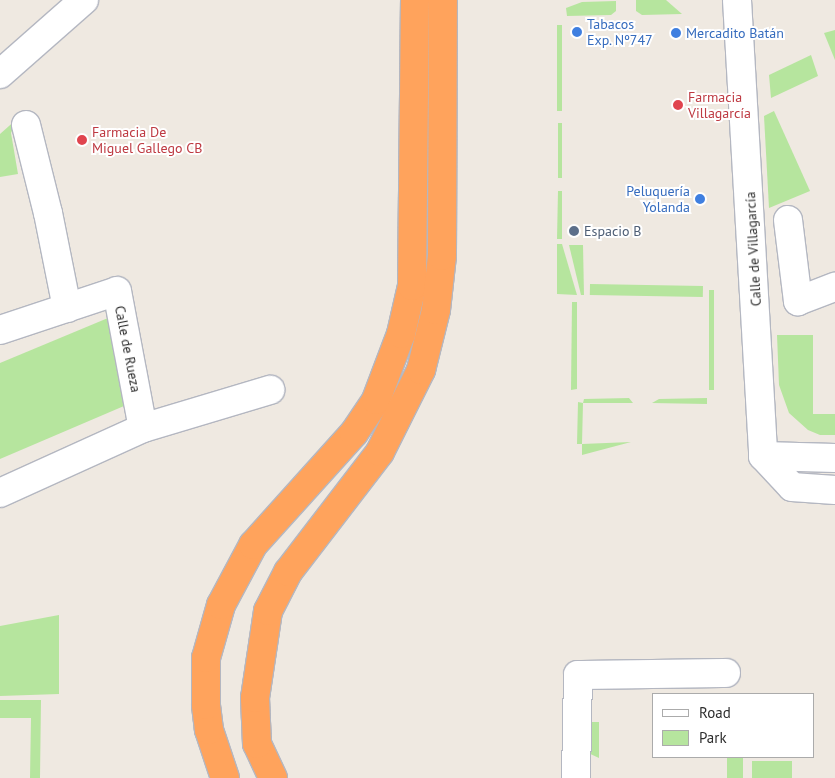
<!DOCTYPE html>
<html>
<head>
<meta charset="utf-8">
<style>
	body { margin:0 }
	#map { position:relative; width:835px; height:778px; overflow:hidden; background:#efe9e1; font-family:"PT Sans",sans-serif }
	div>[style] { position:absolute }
	.green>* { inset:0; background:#b6e59e; transform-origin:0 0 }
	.roads { filter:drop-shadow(1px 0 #b4b7c1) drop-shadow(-1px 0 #b4b7c1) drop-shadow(0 1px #b4b7c1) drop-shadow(0 -1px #b4b7c1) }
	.street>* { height:28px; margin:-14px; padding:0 14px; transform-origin:14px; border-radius:14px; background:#fff }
	.highway>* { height:28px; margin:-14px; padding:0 14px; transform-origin:14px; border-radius:14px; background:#ffa35c }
	.dots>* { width:14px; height:14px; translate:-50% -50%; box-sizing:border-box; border:2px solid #fff; border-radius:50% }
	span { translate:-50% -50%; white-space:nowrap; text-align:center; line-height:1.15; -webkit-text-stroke:4px #fff; paint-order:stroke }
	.shop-label { font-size:14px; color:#366cbe }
	.left { translate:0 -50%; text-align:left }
	.right { translate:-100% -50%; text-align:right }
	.health-label { font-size:14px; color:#be3a42 }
	.service-label { font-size:14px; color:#4e5e75 }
	.street-label { font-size:14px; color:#2e2e2e }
	.legend { position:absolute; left:652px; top:693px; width:162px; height:65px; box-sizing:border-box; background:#fff; border:1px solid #ababab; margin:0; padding:6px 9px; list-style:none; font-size:15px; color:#2e2e2e }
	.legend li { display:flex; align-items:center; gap:10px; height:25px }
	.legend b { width:25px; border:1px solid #ababab }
</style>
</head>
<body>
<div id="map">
	<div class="green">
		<div style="clip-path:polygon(636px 0,666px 0,682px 14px,642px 15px,636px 11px)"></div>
		<div style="clip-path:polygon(616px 1px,616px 11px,611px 15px,567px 16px,566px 8px,582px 2px)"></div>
		<div style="left:562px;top:25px;width:86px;height:5px;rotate:90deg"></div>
		<div style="clip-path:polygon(835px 30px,835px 60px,824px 33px)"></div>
		<div style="clip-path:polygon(811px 55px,818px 76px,771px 98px,769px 75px)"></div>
		<div style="clip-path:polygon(774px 111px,810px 191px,769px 208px,764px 116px)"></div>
		<div style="clip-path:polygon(18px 118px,11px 133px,18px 174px,0 177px,0 134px)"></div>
		<div style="left:558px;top:123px;width:4px;height:55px"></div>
		<div style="clip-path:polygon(558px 191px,562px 191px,562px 239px,557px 239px)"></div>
		<div style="clip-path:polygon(557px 244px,562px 244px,577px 295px,557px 294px)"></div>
		<div style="clip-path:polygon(569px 245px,583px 245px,584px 295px,581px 295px)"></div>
		<div style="left:590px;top:284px;width:113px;height:11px;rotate:1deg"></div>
		<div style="left:709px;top:290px;width:5px;height:100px"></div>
		<div style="clip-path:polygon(572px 302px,577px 302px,577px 389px,571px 390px)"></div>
		<div style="clip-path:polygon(108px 318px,124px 406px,0 459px,0 363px)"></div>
		<div style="clip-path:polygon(777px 335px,813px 335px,813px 414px,835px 414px,835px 435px,820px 435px,808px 430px,789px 413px,779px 385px)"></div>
		<div style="clip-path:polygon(629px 398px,633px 403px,583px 403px,582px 444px,631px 442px,582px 455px,582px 444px,577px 444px,578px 402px,583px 403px,584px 399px)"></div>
		<div style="clip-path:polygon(707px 398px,707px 404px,652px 403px,659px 399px)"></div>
		<div style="clip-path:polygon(59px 615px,59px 694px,0 696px,0 626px)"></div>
		<div style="clip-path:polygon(0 700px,41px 700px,40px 778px,30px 778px,31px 718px,0 718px)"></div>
		<div style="clip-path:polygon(588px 722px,599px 722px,599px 758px,586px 752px)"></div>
		<div style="left:727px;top:757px;width:16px;height:21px"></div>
		<div style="left:752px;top:761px;width:40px;height:17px"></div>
	</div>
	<div class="roads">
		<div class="street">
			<div style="left:737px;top:0;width:457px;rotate:86.7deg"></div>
			<div style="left:763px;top:456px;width:42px;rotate:46.9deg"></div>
			<div style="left:792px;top:487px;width:43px;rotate:4deg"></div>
			<div style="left:0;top:74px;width:112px;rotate:-41.4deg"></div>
			<div style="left:26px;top:125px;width:91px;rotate:76deg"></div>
			<div style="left:48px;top:213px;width:97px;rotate:78.7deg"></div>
			<div style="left:788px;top:220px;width:82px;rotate:83deg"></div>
			<div style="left:798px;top:301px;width:40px;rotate:-21deg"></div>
			<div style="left:0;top:330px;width:123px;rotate:-18.4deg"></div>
			<div style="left:117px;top:291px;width:139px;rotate:79.3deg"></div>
			<div style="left:143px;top:428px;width:157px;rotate:155.6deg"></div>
			<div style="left:143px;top:428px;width:133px;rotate:-16.7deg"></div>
			<div style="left:763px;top:456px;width:72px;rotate:1.6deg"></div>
			<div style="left:576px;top:778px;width:103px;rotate:-88.9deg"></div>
			<div style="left:578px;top:675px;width:148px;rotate:-0.8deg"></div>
		</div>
		<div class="highway">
			<div style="left:225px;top:778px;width:51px;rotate:-108.4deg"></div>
			<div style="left:209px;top:730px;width:25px;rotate:-97deg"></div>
			<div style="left:206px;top:705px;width:47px;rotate:-90deg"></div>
			<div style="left:206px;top:658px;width:55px;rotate:-74.2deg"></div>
			<div style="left:221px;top:605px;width:68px;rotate:-61.9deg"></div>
			<div style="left:253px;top:545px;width:151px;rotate:-48deg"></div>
			<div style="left:354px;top:433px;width:40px;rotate:-56deg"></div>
			<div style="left:376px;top:400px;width:71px;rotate:-69.3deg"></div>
			<div style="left:401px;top:334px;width:49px;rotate:-77.1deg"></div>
			<div style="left:412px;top:286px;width:286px;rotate:-89.4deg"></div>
			<div style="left:273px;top:778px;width:38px;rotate:-115deg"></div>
			<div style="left:257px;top:744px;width:46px;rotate:-92.5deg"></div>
			<div style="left:255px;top:698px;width:88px;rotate:-81.5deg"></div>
			<div style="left:268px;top:611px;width:44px;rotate:-62.9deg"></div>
			<div style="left:288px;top:572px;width:151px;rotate:-52.5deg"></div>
			<div style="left:380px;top:452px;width:92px;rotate:-63.4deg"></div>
			<div style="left:421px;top:370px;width:62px;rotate:-76deg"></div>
			<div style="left:436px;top:310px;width:54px;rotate:-83.7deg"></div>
			<div style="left:442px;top:256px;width:256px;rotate:-89.8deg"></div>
		</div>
	</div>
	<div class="dots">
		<div style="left:577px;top:32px;background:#3f7fe0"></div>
		<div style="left:676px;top:33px;background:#3f7fe0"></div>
		<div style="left:678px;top:105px;background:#e0444e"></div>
		<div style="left:82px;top:140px;background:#e0444e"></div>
		<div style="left:700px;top:199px;background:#3f7fe0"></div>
		<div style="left:574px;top:231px;background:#5c6f8a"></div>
	</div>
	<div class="shop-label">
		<span class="left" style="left:587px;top:32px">Tabacos<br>Exp. Nº747</span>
		<span class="left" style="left:686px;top:33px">Mercadito Batán</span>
		<span class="right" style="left:690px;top:199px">Peluquería<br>Yolanda</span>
	</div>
	<div class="health-label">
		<span class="left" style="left:688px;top:105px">Farmacia<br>Villagarcía</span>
		<span class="left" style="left:92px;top:140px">Farmacia De<br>Miguel Gallego CB</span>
	</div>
	<div class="service-label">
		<span class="left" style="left:584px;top:231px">Espacio B</span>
	</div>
	<div class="street-label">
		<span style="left:753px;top:249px;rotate:-93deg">Calle de Villagarcía</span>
		<span style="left:128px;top:349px;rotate:79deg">Calle de Rueza</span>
	</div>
	<ul class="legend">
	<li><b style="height:6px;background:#fff"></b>Road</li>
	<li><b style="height:14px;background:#b6e59e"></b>Park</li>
	</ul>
</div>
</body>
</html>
